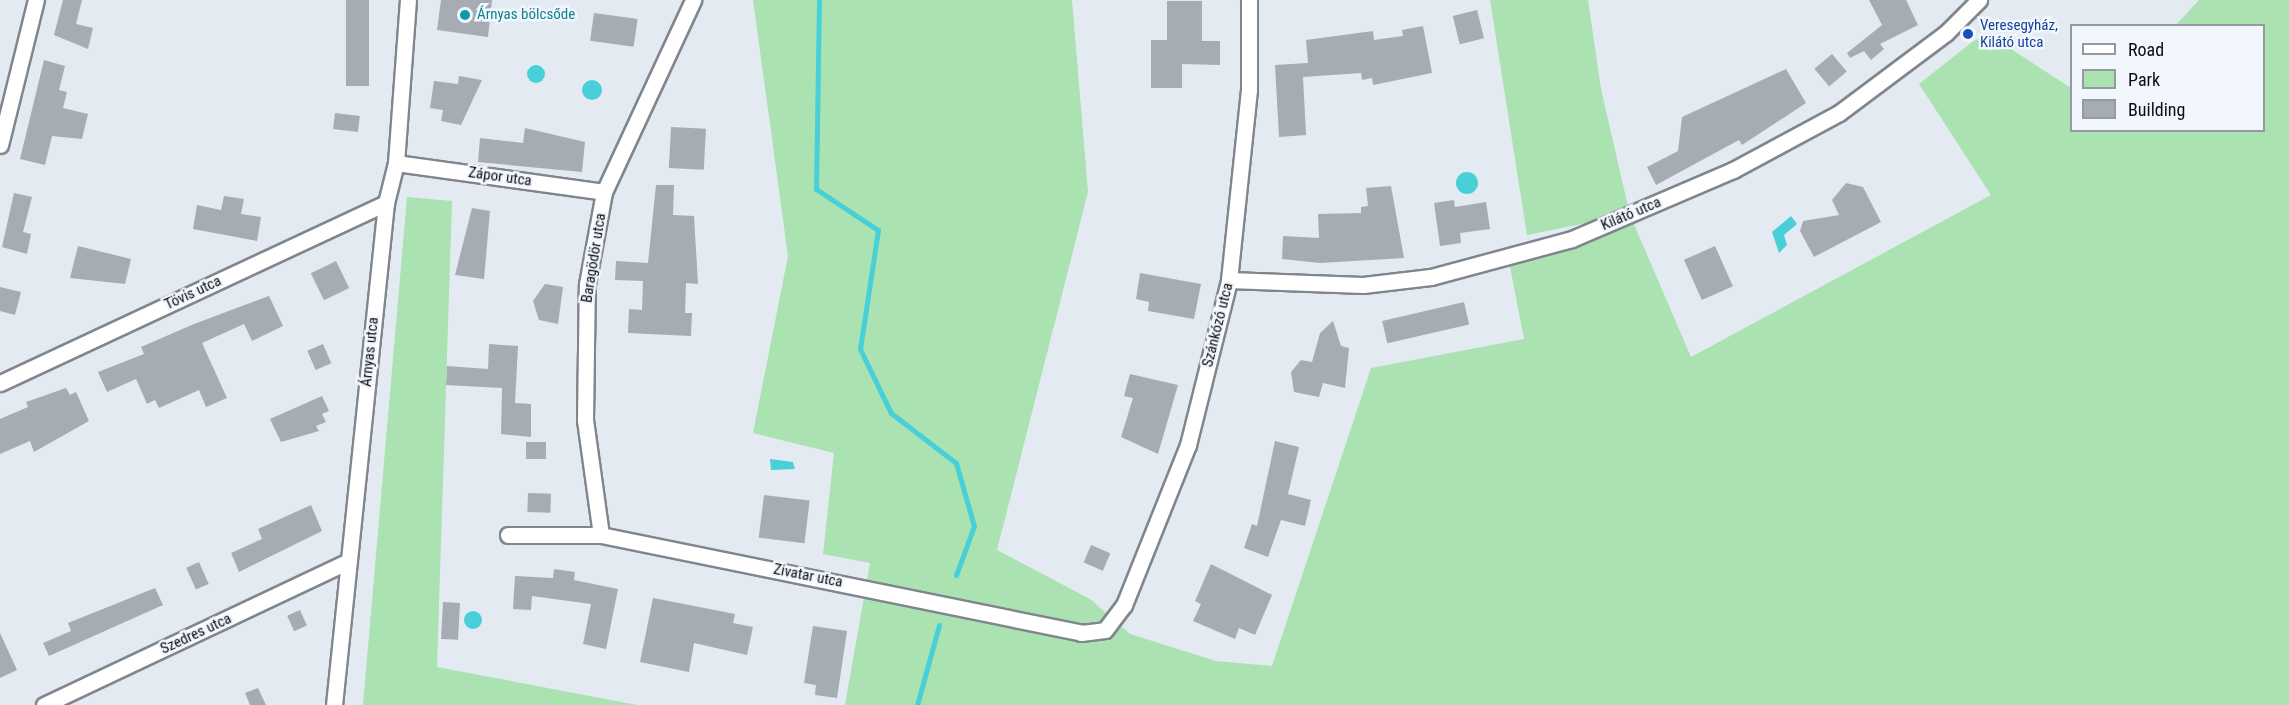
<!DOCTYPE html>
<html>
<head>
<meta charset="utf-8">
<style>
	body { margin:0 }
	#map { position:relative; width:2289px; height:705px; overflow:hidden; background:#e3eaf2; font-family:"Roboto Condensed",sans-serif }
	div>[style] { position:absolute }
	.green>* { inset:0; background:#aae2b1 }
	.water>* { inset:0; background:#49cfd8 }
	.round { border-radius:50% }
	.stream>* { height:5px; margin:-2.5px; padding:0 2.5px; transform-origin:2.5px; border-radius:2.5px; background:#49cfd8 }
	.building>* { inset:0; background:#a6acb4; transform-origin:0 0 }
	.roads { filter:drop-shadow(2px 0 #80868d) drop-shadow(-2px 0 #80868d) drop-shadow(0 2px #80868d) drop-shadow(0 -2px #80868d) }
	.street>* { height:15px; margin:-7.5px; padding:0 7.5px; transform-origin:7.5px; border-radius:7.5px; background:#fff }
	.dots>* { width:16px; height:16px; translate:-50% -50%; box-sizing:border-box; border:3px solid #f2f7fe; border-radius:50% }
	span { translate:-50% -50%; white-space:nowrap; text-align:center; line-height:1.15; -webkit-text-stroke:5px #f2f7fe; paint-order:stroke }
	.culture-label { font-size:15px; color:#0d838f }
	.left { translate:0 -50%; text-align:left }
	.transit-label { font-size:15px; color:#164399 }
	.street-label { font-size:15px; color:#0b0d10 }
	.legend { position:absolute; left:2070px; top:24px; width:195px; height:108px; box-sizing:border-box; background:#f2f7fe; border:2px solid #96999f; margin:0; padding:8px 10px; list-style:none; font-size:18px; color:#0b0d10 }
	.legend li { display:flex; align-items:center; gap:12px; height:30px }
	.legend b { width:30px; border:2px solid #96999f }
</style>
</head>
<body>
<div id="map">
	<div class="green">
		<div style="clip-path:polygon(753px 0,1072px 0,1088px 192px,997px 550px,1090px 599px,1130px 634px,1216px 661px,1272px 666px,1371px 368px,1524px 339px,1508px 256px,1626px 215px,1527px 235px,1490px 0,1588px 0,1601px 89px,1630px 215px,1691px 357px,1991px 195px,1919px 84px,1972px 42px,1988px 34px,2071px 88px,2072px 130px,2264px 130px,2264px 26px,2176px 25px,2199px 0,2289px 0,2289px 705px,845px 705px,870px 563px,823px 554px,834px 453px,753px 433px,788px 256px)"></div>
		<div style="clip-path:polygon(407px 197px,452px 201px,437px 667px,637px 705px,363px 705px)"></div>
	</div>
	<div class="water">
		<div class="round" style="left:527px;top:65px;width:18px;height:18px"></div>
		<div class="round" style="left:582px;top:80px;width:20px;height:20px"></div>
		<div class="round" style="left:1456px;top:172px;width:22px;height:22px"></div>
		<div style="clip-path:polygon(1791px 216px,1797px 224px,1784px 235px,1787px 245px,1779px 253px,1772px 232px)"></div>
		<div style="clip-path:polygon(770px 459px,793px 462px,795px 469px,771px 470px)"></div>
		<div class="round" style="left:464px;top:611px;width:18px;height:18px"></div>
	</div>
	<div class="stream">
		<div style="left:819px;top:0;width:189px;rotate:90.9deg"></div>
		<div style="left:816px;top:189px;width:74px;rotate:33.5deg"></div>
		<div style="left:878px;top:230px;width:120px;rotate:98.6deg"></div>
		<div style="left:860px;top:349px;width:71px;rotate:64.2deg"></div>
		<div style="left:891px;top:413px;width:82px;rotate:37.6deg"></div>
		<div style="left:956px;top:463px;width:66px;rotate:74.1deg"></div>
		<div style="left:974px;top:526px;width:52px;rotate:110.2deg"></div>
		<div style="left:917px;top:705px;width:83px;rotate:-74.6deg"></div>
	</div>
	<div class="building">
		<div style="clip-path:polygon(63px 0,82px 0,76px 24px,93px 28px,88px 49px,54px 35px)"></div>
		<div style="left:346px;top:0;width:23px;height:86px"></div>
		<div style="clip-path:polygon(441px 0,492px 0,488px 37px,437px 30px)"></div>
		<div style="clip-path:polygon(1869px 0,1906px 0,1918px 25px,1880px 44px,1884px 49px,1871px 60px,1864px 51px,1850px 58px,1847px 53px,1882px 25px)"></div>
		<div style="clip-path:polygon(1167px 1px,1202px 1px,1202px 41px,1220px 41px,1220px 65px,1182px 64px,1182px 88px,1151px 88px,1151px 40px,1167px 40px)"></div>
		<div style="left:1477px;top:10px;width:29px;height:25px;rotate:76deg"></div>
		<div style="left:594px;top:13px;width:44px;height:28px;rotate:8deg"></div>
		<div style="clip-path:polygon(1423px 26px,1432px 73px,1373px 85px,1372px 78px,1362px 80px,1361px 73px,1303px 77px,1306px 135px,1279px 137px,1275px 65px,1308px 63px,1306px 40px,1373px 31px,1374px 40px,1403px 36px,1402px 30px)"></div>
		<div style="left:1832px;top:54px;width:23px;height:23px;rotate:50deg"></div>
		<div style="clip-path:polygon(44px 60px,65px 66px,59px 90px,67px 92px,63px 108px,88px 114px,82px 139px,52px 136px,45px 165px,20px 159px)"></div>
		<div style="clip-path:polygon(1786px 69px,1806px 103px,1742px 145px,1739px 140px,1656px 185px,1647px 167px,1678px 151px,1682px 117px)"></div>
		<div style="clip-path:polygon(459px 76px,482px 80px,461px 125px,441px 121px,443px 110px,430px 108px,434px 81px,458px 84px)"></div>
		<div style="left:335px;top:113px;width:25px;height:16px;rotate:7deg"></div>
		<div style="left:671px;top:127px;width:35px;height:41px;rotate:3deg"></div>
		<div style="clip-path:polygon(525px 128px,585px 142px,582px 172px,478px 162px,480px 138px,523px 143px)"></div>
		<div style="clip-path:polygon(1846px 183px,1863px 187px,1881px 222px,1814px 257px,1800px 231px,1803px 221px,1839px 215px,1832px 200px)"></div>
		<div style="clip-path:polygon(656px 185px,674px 185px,673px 215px,694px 216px,698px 284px,686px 283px,685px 313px,692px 313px,691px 336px,628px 333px,629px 309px,642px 310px,643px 281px,615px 280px,616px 261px,648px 263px)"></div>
		<div style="clip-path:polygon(1391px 186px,1404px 258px,1320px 263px,1282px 259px,1283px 236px,1319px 238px,1318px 214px,1361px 213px,1361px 207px,1368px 206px,1366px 188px)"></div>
		<div style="clip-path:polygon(14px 193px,32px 197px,23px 232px,31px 234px,27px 254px,2px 247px)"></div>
		<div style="clip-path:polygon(224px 196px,244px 199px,241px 214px,261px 217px,257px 241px,193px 229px,197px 205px,221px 210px)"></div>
		<div style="clip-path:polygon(1454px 200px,1455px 207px,1486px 202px,1490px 229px,1460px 233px,1461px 243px,1440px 246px,1434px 203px)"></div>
		<div style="clip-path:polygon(472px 208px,490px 211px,484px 279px,455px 275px)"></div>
		<div style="clip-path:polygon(78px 246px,131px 259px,125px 284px,70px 278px)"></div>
		<div style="left:1715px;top:246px;width:44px;height:34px;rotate:66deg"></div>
		<div style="left:336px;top:261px;width:30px;height:28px;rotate:64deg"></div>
		<div style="clip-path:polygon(1140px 273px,1201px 284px,1194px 319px,1148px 311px,1149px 302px,1136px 299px)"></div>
		<div style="clip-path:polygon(545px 284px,563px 287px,558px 324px,539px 320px,533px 301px)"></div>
		<div style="clip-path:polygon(0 287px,21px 292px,15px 315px,0 311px)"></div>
		<div style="clip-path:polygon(269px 296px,283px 326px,252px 341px,244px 324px,202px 343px,227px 398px,206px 407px,199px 390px,159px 408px,155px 400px,147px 404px,136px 379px,107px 392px,98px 372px,144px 354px,141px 347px,194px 324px)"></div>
		<div style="left:1464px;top:302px;width:23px;height:84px;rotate:77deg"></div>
		<div style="clip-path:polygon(1333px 321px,1341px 346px,1349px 348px,1345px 388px,1323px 383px,1319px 397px,1294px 392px,1291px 372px,1301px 360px,1312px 362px,1320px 333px)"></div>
		<div style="left:323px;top:344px;width:21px;height:17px;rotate:67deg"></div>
		<div style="clip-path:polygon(489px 344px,518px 346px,515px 403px,531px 404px,531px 437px,501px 434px,502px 388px,446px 385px,447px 366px,488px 369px)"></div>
		<div style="clip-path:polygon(1130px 374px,1178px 385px,1158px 454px,1121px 437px,1133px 398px,1124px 396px)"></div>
		<div style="clip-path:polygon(66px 388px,70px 395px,76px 392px,89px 421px,34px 452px,30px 441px,0 454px,0 419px,28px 407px,26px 402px)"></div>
		<div style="clip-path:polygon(322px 396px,329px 411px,322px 414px,326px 422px,316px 426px,319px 431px,281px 442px,270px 419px)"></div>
		<div style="clip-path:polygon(1275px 441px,1299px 447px,1288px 494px,1311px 500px,1305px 526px,1281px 520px,1268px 557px,1244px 548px,1252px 524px,1257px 526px)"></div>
		<div style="left:526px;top:442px;width:20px;height:17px"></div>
		<div style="left:528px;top:493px;width:23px;height:19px;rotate:2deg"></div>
		<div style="left:764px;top:495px;width:46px;height:43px;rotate:7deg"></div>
		<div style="clip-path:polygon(311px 505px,322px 531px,239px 572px,231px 553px,262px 539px,258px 529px)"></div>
		<div style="left:1091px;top:545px;width:21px;height:19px;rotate:23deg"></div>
		<div style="left:199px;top:562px;width:24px;height:14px;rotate:66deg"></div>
		<div style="clip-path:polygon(1211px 564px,1272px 595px,1255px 635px,1239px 628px,1235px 639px,1193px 621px,1201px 604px,1195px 601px)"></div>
		<div style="clip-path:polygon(554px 569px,575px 572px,574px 580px,618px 589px,606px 649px,583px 644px,591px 604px,532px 596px,531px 610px,513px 609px,515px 576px,553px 578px)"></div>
		<div style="clip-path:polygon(155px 588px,163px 605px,49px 656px,43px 643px,71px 631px,68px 623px)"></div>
		<div style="clip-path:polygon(653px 598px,735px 614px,733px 623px,753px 627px,747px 655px,694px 643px,689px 672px,640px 662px)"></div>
		<div style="left:443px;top:602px;width:17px;height:37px;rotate:3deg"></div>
		<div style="left:300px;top:610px;width:17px;height:14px;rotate:66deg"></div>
		<div style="clip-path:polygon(813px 626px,847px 631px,837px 698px,815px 695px,816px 685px,804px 683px)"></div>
		<div style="clip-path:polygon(0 633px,17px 670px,0 678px)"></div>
		<div style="clip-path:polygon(258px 688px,266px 705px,250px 705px,245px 693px)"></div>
	</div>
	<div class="roads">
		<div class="street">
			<div style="left:0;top:145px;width:149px;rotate:-76.1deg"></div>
			<div style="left:396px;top:163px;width:210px;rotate:7.9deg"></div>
			<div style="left:1229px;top:280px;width:134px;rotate:2.1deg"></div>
			<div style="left:1363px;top:285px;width:68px;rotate:-6.7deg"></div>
			<div style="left:1431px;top:277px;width:146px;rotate:-15.1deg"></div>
			<div style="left:1572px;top:239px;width:175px;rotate:-23.2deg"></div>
			<div style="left:1733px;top:170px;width:120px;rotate:-28.3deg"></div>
			<div style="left:1839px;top:113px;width:134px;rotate:-36.8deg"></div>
			<div style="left:1946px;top:33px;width:47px;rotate:-45deg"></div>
			<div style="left:0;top:383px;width:426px;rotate:-25deg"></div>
			<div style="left:508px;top:535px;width:93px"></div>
			<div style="left:601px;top:535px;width:490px;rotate:11.5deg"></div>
			<div style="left:1081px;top:633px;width:24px;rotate:-7deg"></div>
			<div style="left:1105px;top:630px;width:31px;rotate:-53deg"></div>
			<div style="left:1124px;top:605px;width:172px;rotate:-68.2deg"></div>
			<div style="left:1188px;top:445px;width:170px;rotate:-76deg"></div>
			<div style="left:1229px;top:280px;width:191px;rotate:-84deg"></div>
			<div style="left:1249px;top:90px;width:90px;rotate:-90deg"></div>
			<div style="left:601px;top:535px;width:116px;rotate:-97.9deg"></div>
			<div style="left:585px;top:420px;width:136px;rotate:-89.2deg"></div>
			<div style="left:587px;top:284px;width:94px;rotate:-79.5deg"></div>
			<div style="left:604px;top:192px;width:212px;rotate:-65.1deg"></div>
			<div style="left:44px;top:705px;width:336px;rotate:-25.3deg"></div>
			<div style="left:334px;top:705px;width:505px;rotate:-84.09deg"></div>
			<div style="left:386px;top:203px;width:41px;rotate:-76deg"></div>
			<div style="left:396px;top:163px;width:163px;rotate:-85.8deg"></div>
		</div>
	</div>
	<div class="dots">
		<div style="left:465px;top:15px;background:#0f9aa8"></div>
		<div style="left:1968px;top:34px;background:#1a4fb4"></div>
	</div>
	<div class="culture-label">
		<span class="left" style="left:477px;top:15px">Árnyas bölcsőde</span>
	</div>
	<div class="transit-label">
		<span class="left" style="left:1980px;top:34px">Veresegyház,<br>Kilátó utca</span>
	</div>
	<div class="street-label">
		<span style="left:500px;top:177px;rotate:8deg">Zápor utca</span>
		<span style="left:1631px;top:214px;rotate:-23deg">Kilátó utca</span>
		<span style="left:594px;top:258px;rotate:-81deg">Baragödör utca</span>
		<span style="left:193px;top:293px;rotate:-25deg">Tövis utca</span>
		<span style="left:1218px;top:325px;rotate:-76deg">Szánkózó utca</span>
		<span style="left:370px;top:352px;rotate:-84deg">Árnyas utca</span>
		<span style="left:808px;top:576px;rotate:11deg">Zivatar utca</span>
		<span style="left:196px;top:634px;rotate:-25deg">Szedres utca</span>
	</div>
	<ul class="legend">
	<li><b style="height:8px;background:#fff"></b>Road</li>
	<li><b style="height:16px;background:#aae2b1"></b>Park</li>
	<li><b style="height:16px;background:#a6acb4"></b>Building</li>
	</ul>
</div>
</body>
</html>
